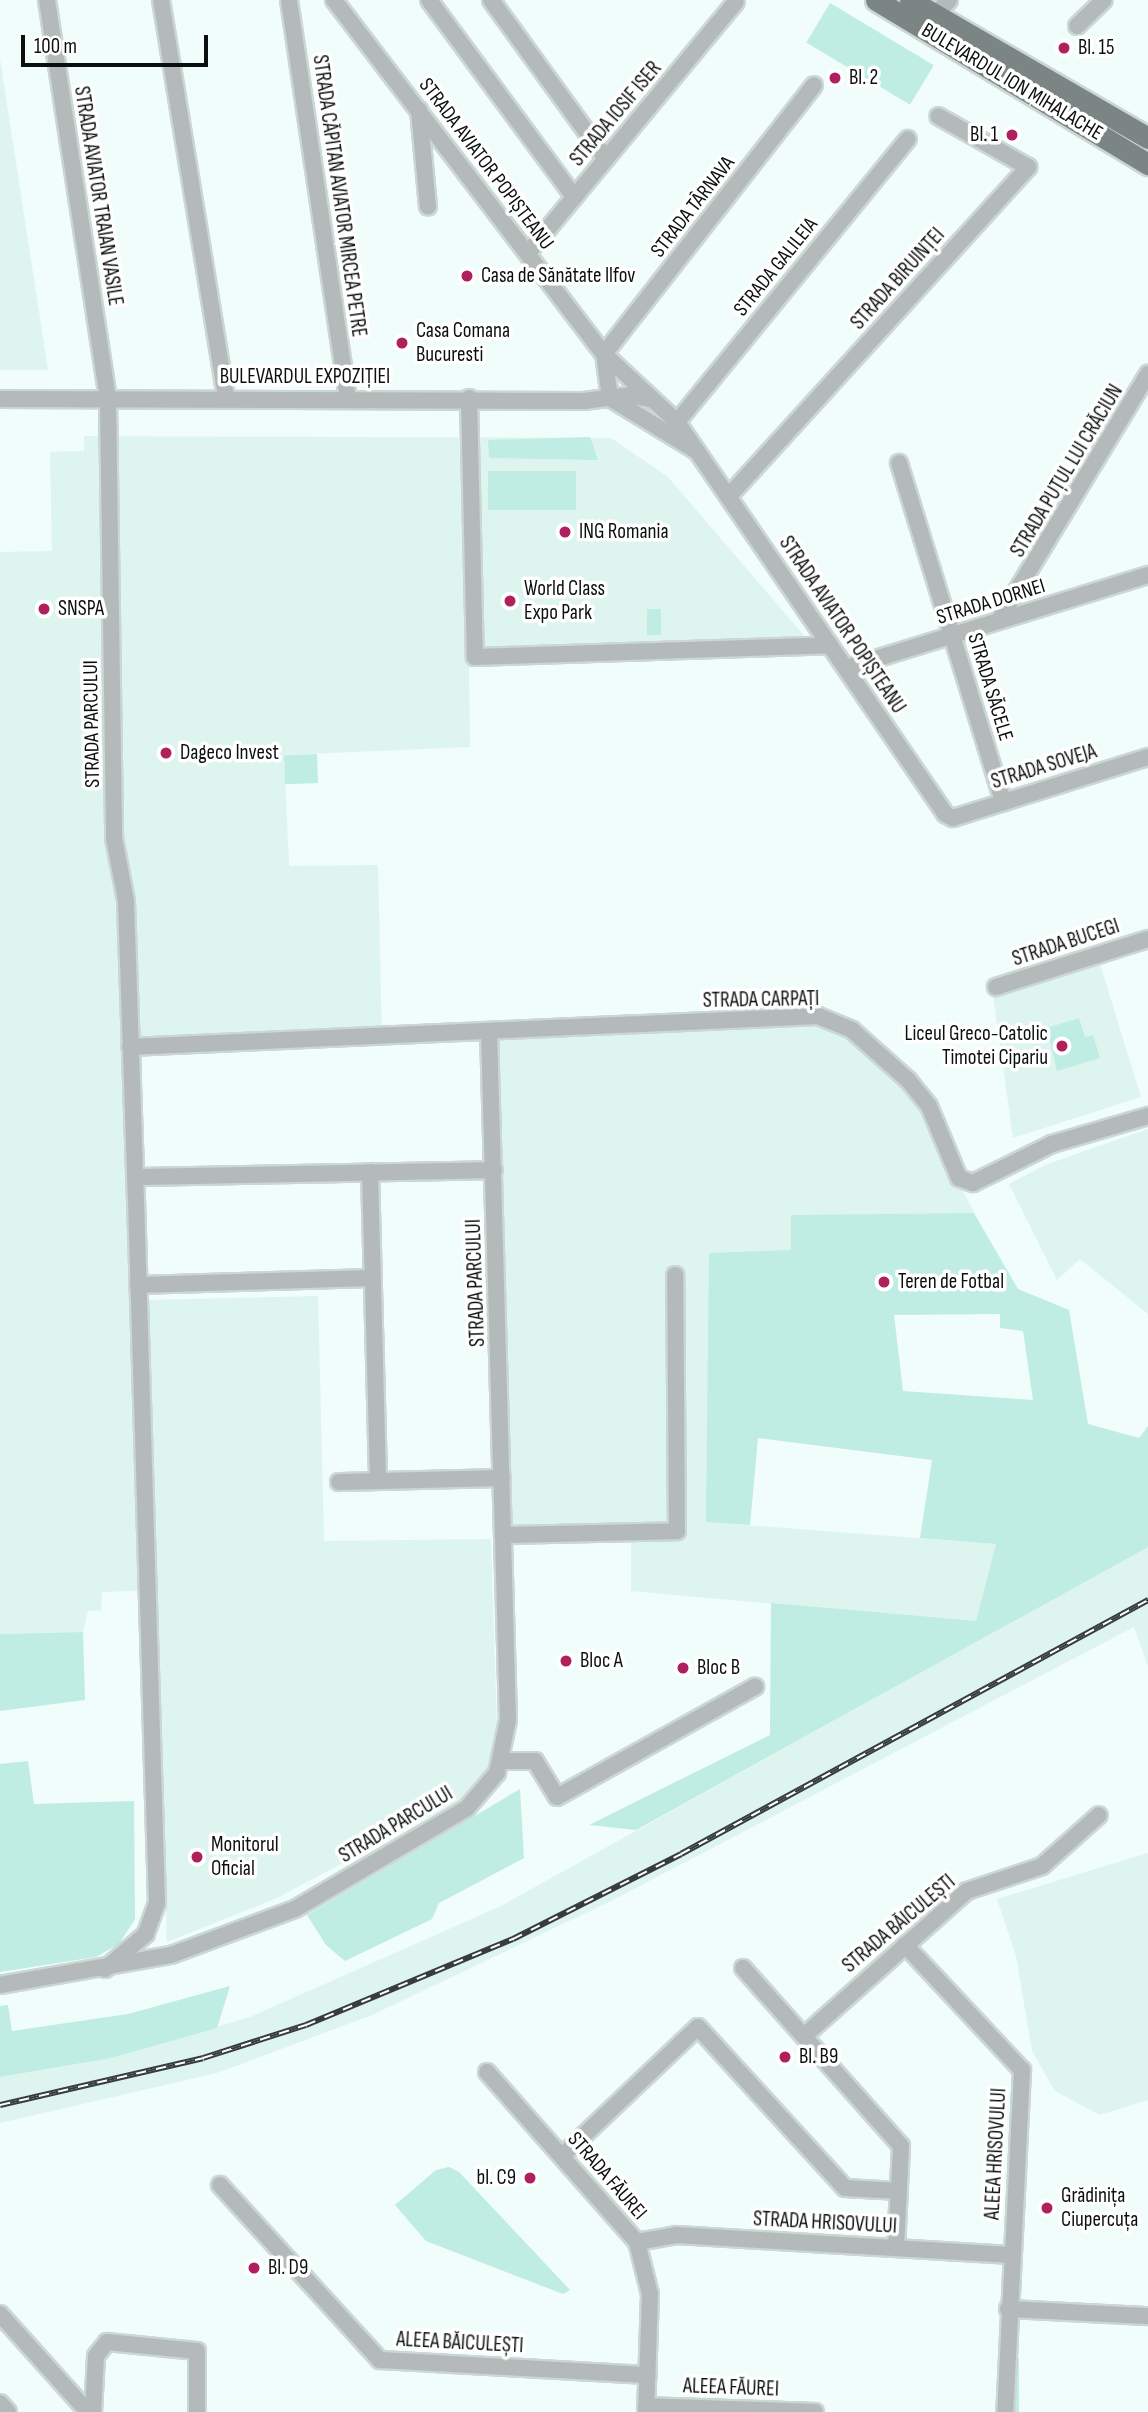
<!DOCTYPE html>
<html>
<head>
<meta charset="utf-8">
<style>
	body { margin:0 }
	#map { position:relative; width:1148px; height:2412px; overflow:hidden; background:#f0fdfa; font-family:"Sofia Sans Condensed",sans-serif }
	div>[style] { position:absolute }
	.built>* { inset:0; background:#def4ef }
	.green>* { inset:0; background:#bfece3; transform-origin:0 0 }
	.roads { filter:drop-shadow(2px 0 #cbd7d4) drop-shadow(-2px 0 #cbd7d4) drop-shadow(0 2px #cbd7d4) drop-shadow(0 -2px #cbd7d4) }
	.minor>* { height:16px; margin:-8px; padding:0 8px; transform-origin:8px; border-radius:8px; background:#b4bab9 }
	.major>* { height:21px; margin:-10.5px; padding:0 10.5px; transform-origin:10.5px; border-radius:10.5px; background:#7b8583 }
	.rail>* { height:6px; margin-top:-3px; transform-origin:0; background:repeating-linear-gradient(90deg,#fff 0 10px,#373d3c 0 20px); box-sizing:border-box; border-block:2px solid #373d3c }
	.dots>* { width:19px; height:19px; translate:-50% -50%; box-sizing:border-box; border:4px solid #fff; border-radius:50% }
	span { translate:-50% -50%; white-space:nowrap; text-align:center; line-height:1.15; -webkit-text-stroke:7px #fff; paint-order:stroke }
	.poi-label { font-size:21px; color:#0b0f0e }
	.left { translate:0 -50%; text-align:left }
	.right { translate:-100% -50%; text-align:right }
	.street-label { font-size:21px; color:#0b0f0e }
	.scale { position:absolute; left:21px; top:35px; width:187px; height:32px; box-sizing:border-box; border:4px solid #0b0f0e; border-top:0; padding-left:9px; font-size:21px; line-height:24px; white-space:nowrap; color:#0b0f0e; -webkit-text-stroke:5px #fff; paint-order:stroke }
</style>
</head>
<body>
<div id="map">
	<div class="built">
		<div style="clip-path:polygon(0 59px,48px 370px,0 370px)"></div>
		<div style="clip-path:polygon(84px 436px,611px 438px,668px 477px,819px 653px,469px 667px,470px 747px,284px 755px,289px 866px,378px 865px,382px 1044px,140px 1050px,148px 1300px,318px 1296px,324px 1541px,491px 1539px,497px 1727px,490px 1767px,474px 1793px,275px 1899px,167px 1942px,156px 1590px,102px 1592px,101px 1610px,88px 1611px,83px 1632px,0 1634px,0 552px,52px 551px,50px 452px,84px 451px)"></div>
		<div style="clip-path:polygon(1099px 961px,1141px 1097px,1013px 1138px,993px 995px)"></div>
		<div style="clip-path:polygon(829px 1019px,908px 1080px,974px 1213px,791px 1216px,791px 1250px,706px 1522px,996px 1544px,976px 1622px,631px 1591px,631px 1531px,504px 1535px,489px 1033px)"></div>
		<div style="clip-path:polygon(1148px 1129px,1148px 1314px,1080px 1259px,1057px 1280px,1009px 1184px,1045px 1165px)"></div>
		<div style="clip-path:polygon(1148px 1546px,1148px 1666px,1134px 1627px,613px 1900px,372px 2015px,217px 2073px,0 2123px,0 2077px,111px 2058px,250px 2017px,501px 1906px)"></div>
		<div style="clip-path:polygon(1148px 1853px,1148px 2100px,1100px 2115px,1055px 2091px,1032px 2051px,1016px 1956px,997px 1899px)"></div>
	</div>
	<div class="green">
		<div style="left:830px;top:3px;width:121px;height:46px;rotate:31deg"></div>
		<div style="clip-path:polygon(590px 437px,598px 460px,489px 458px,488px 440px)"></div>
		<div style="left:488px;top:471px;width:88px;height:39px"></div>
		<div style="left:647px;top:609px;width:14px;height:26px"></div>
		<div style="left:317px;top:754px;width:29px;height:33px;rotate:88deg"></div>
		<div style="clip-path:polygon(1079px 1018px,1085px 1037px,1093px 1035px,1100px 1058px,1057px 1071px,1047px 1028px)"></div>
		<div style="clip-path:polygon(evenodd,974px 1213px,1018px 1289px,1069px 1310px,1088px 1424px,1139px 1438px,1148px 1426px,1148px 1547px,636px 1830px,589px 1825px,770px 1735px,771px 1603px,976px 1621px,996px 1544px,920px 1538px,932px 1460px,758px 1438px,750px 1525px,706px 1522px,709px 1253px,791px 1250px,791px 1215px,974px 1213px,1000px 1314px,1000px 1328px,1023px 1331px,1033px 1400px,903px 1391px,894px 1315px,1000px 1314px)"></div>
		<div style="clip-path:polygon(83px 1632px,85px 1700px,0 1711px,0 1634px)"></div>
		<div style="clip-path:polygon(28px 1761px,34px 1804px,134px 1801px,135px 1919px,119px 1944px,96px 1957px,0 1972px,0 1764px)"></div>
		<div style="clip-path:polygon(520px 1789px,524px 1858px,439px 1903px,432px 1919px,345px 1961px,326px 1945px,307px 1915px)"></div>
		<div style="clip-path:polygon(230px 1986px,217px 2028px,111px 2058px,0 2077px,0 2006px,8px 2005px,12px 2031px,128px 2014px)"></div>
		<div style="clip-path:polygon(449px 2167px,459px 2172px,570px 2290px,563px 2294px,426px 2241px,395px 2205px,436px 2170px)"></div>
		<div style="left:1007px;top:2358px;width:12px;height:54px"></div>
	</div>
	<div class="roads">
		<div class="minor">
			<div style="left:47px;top:0;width:404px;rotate:81.3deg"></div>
			<div style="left:108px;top:399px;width:439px;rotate:89.2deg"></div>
			<div style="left:114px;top:838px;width:64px;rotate:79.2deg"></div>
			<div style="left:126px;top:901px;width:298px;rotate:88.1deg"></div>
			<div style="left:136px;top:1199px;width:704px;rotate:88.29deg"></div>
			<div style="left:157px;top:1903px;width:33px;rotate:110deg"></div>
			<div style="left:146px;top:1934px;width:54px;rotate:139.5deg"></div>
			<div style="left:161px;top:0;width:403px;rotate:80.7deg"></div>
			<div style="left:289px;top:0;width:402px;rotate:81.6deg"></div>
			<div style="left:334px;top:0;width:445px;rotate:52.7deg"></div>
			<div style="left:604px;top:354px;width:100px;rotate:43deg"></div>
			<div style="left:677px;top:422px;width:475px;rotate:55.6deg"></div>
			<div style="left:945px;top:814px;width:9px;rotate:27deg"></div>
			<div style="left:953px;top:818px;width:204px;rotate:-17.4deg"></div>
			<div style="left:429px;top:0;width:245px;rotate:53.6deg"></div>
			<div style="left:491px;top:0;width:196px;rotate:54.1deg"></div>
			<div style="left:929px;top:21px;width:29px;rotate:-46deg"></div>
			<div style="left:1077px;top:26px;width:37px;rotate:-44deg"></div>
			<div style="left:419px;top:110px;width:97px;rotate:84.7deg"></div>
			<div style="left:528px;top:253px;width:326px;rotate:-50.4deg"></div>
			<div style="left:604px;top:354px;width:341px;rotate:-52deg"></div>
			<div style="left:604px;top:354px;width:44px;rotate:82.2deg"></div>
			<div style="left:610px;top:398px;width:100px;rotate:31.5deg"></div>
			<div style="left:469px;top:398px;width:259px;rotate:88.7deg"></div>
			<div style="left:475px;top:657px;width:355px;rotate:-1.9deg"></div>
			<div style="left:0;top:399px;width:584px;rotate:0.2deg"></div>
			<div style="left:584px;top:401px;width:46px;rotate:-7.4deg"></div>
			<div style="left:630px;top:395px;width:24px;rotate:12deg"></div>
			<div style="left:677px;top:422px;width:365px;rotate:-50.8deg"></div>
			<div style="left:899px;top:463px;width:355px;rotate:72.9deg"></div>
			<div style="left:729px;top:496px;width:445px;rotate:-47.7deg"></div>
			<div style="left:1028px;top:167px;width:103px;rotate:-150.5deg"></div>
			<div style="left:999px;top:620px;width:288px;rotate:-58.8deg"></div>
			<div style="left:846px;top:668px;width:316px;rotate:-17.1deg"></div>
			<div style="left:996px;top:987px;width:159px;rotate:-17.5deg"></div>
			<div style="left:130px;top:1047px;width:689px;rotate:-2.58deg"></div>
			<div style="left:818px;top:1016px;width:37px;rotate:22deg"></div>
			<div style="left:852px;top:1030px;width:75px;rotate:41.8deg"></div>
			<div style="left:908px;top:1080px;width:33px;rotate:51deg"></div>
			<div style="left:929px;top:1106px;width:78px;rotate:67.4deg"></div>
			<div style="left:959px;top:1178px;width:15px;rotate:20deg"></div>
			<div style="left:973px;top:1183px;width:88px;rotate:-26.3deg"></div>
			<div style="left:1052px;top:1144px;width:100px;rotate:-16.3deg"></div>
			<div style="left:370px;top:1172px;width:309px;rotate:88.5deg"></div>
			<div style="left:135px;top:1177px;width:359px;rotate:-1.1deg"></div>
			<div style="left:138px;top:1285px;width:234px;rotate:-1.7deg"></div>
			<div style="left:339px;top:1482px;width:163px;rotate:-1.4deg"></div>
			<div style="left:504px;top:1535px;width:173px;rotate:-1.3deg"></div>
			<div style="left:677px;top:1531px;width:256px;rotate:-90.4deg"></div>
			<div style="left:503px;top:1761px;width:32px"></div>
			<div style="left:535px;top:1761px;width:42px;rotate:58.6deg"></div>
			<div style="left:557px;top:1797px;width:227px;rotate:-29.1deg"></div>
			<div style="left:905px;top:1945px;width:171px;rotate:46.9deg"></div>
			<div style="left:1022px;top:2070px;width:342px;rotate:92.8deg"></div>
			<div style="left:743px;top:1968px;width:238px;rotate:48.4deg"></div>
			<div style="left:901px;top:2146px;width:102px;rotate:92.8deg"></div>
			<div style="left:0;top:1985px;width:174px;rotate:-10deg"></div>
			<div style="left:171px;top:1955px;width:132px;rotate:-20.4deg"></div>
			<div style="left:295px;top:1909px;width:199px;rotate:-30.4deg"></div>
			<div style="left:467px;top:1808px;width:46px;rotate:-49.4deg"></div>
			<div style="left:497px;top:1773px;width:54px;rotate:-78.3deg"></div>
			<div style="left:508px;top:1720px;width:687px;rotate:-91.58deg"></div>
			<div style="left:804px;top:2036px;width:218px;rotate:-41.7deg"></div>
			<div style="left:967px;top:1891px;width:79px;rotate:-18.4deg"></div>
			<div style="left:1042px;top:1866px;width:76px;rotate:-41.8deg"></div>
			<div style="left:487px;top:2072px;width:227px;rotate:48.6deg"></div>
			<div style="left:637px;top:2242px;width:54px;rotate:76deg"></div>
			<div style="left:650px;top:2294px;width:118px;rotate:91.9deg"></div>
			<div style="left:562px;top:2156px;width:187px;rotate:-43.5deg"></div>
			<div style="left:698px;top:2027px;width:218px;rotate:47.6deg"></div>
			<div style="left:845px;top:2188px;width:54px;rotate:3.2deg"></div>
			<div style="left:220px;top:2185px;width:237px;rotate:47.6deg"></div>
			<div style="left:380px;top:2360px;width:268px;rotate:3.2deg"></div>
			<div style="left:637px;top:2242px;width:40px;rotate:-10deg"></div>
			<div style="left:676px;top:2235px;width:336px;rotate:3.4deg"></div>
			<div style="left:1008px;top:2309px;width:140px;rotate:2.9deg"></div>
			<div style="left:0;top:2314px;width:132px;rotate:48.1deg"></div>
			<div style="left:0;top:2403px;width:12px;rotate:48deg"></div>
			<div style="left:646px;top:2406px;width:169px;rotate:2deg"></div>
			<div style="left:93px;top:2412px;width:56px;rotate:-86.9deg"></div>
			<div style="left:96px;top:2356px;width:18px;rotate:-52deg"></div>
			<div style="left:107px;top:2342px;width:90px;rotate:5.7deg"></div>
			<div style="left:197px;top:2351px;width:61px;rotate:90deg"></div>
		</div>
		<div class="major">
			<div style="left:876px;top:0;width:318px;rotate:31.1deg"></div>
			<div style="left:910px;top:0;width:275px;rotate:30.1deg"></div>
		</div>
	</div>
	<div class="rail">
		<div style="left:0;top:2105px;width:208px;rotate:-13deg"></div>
		<div style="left:203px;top:2058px;width:108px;rotate:-17.8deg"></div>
		<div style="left:306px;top:2025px;width:224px;rotate:-22.6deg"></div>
		<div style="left:513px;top:1939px;width:188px;rotate:-26.8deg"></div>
		<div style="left:681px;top:1854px;width:532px;rotate:-28.54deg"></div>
	</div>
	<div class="dots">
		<div style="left:1064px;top:48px;background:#ae215c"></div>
		<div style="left:835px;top:78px;background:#ae215c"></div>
		<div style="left:1012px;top:135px;background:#ae215c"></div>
		<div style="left:467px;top:276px;background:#ae215c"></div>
		<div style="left:402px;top:343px;background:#ae215c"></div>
		<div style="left:565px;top:532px;background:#ae215c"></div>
		<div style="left:510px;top:601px;background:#ae215c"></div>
		<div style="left:44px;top:609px;background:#ae215c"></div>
		<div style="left:166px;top:753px;background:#ae215c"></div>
		<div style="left:1062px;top:1046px;background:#ae215c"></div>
		<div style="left:884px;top:1282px;background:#ae215c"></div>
		<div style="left:566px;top:1661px;background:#ae215c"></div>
		<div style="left:683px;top:1668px;background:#ae215c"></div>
		<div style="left:197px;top:1857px;background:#ae215c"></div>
		<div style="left:785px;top:2057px;background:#ae215c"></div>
		<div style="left:530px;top:2178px;background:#ae215c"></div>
		<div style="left:1047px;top:2208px;background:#ae215c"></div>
		<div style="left:254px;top:2268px;background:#ae215c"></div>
	</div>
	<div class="poi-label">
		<span class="left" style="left:1078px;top:48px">Bl. 15</span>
		<span class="left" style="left:849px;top:78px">Bl. 2</span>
		<span class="right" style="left:998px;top:135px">Bl. 1</span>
		<span class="left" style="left:481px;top:276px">Casa de Sănătate Ilfov</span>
		<span class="left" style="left:416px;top:343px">Casa Comana<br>Bucuresti</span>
		<span class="left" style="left:579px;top:532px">ING Romania</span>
		<span class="left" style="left:524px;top:601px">World Class<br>Expo Park</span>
		<span class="left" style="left:58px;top:609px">SNSPA</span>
		<span class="left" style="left:180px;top:753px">Dageco Invest</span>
		<span class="right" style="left:1048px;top:1046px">Liceul Greco-Catolic<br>Timotei Cipariu</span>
		<span class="left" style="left:898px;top:1282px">Teren de Fotbal</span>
		<span class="left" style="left:580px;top:1661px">Bloc A</span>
		<span class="left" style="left:697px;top:1668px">Bloc B</span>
		<span class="left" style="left:211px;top:1857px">Monitorul<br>Oficial</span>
		<span class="left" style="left:799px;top:2057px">Bl. B9</span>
		<span class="right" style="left:516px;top:2178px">bl. C9</span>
		<span class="left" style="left:1061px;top:2208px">Grădinița<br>Ciupercuța</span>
		<span class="left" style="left:268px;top:2268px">Bl. D9</span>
	</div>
	<div class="street-label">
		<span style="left:1012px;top:82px;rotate:31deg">BULEVARDUL ION MIHALACHE</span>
		<span style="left:616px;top:114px;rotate:-50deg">STRADA IOSIF ISER</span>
		<span style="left:486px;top:164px;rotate:53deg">STRADA AVIATOR POPIȘTEANU</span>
		<span style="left:98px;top:196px;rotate:81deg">STRADA AVIATOR TRAIAN VASILE</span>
		<span style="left:339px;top:196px;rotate:82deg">STRADA CĂPITAN AVIATOR MIRCEA PETRE</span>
		<span style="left:693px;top:207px;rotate:-52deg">STRADA TÂRNAVA</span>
		<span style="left:776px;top:267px;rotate:-51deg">STRADA GALILEIA</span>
		<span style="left:898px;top:279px;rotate:-48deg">STRADA BIRUINȚEI</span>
		<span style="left:305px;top:377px">BULEVARDUL EXPOZIȚIEI</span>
		<span style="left:1067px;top:471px;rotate:-59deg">STRADA PUȚUL LUI CRĂCIUN</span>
		<span style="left:991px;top:602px;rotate:-17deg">STRADA DORNEI</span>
		<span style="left:842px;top:625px;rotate:56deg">STRADA AVIATOR POPIȘTEANU</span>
		<span style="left:990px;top:687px;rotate:73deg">STRADA SĂCELE</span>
		<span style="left:92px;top:724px;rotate:-91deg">STRADA PARCULUI</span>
		<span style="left:1044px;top:767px;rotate:-17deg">STRADA SOVEJA</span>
		<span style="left:1066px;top:943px;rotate:-18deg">STRADA BUCEGI</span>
		<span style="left:761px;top:1000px;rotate:-1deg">STRADA CARPAȚI</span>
		<span style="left:476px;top:1283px;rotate:-92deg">STRADA PARCULUI</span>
		<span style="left:396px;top:1825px;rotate:-31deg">STRADA PARCULUI</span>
		<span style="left:899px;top:1924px;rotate:-40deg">STRADA BĂICULEȘTI</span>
		<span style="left:996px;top:2154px;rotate:-87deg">ALEEA HRISOVULUI</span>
		<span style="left:607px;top:2176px;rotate:49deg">STRADA FĂUREI</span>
		<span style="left:825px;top:2223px;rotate:3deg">STRADA HRISOVULUI</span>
		<span style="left:460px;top:2343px;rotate:3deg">ALEEA BĂICULEȘTI</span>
		<span style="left:731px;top:2388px;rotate:2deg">ALEEA FĂUREI</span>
	</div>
	<div class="scale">100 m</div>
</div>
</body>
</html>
